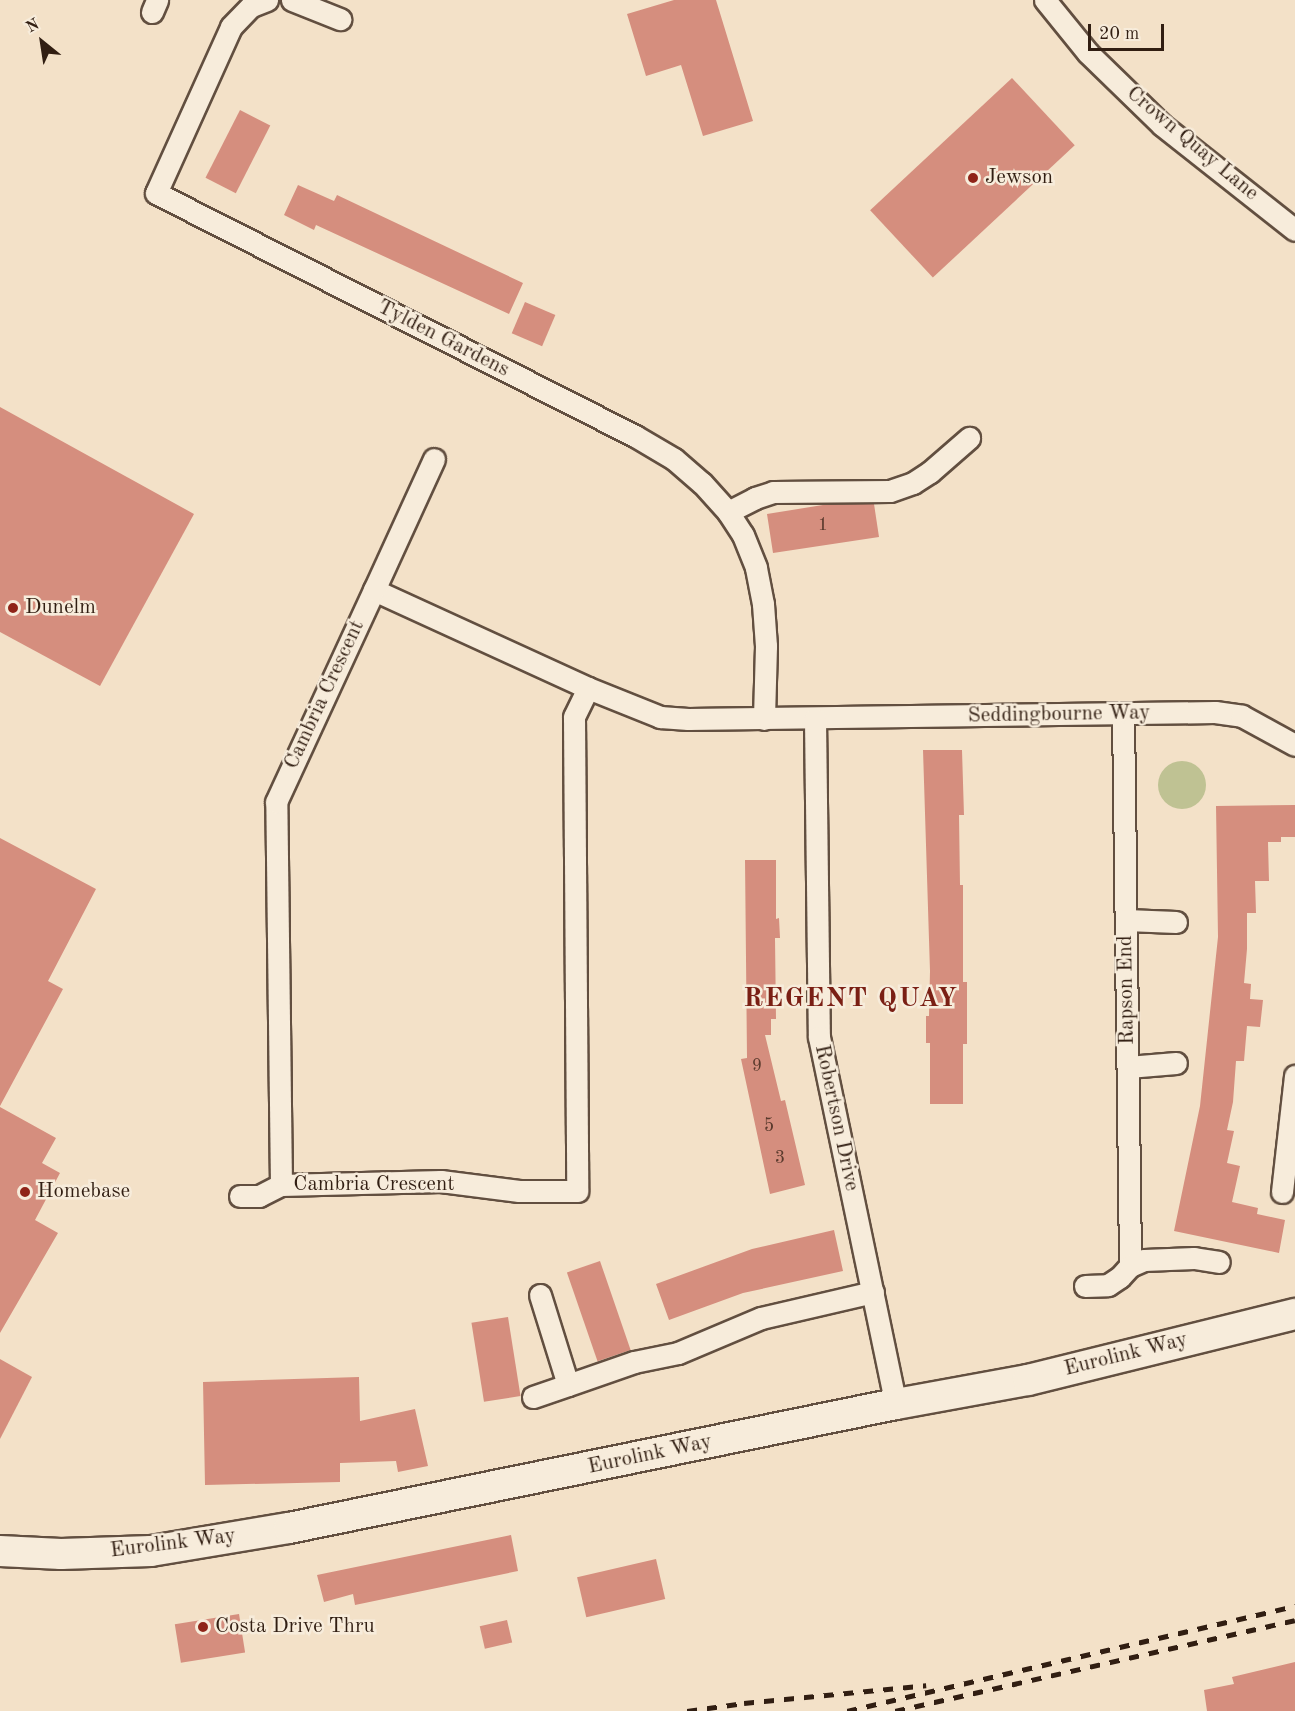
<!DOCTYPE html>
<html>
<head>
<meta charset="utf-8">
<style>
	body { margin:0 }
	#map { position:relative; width:1295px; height:1711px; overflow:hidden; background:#f3e1c8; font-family:"Old Standard TT",serif }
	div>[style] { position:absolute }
	.green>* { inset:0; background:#bfc293 }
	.round { border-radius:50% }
	.building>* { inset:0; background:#d58e7e; transform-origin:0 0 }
	.roads { filter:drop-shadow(2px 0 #624f40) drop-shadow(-2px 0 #624f40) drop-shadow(0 2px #624f40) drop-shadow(0 -2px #624f40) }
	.street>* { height:21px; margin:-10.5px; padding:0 10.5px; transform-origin:10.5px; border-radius:10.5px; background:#f7ecdb }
	.secondary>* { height:30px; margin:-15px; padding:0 15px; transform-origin:15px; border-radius:15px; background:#f7ecdb }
	.rail>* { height:4.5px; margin-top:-2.25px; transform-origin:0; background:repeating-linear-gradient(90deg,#311e12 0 10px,transparent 0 20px) }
	.dots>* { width:16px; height:16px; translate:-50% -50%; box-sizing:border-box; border:3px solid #f7ecdb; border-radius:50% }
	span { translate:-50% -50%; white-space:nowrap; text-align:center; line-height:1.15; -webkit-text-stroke:5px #f7ecdb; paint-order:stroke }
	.number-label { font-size:18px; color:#5a3a2d }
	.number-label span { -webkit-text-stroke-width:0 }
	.street-label { font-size:21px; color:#311e12 }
	.poi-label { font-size:21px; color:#311e12 }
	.left { translate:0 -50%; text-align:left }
	.district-label { font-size:27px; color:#7a1f14; font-weight:700; letter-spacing:1.5px }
	.north { position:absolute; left:12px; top:12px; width:60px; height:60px; -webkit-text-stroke:4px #f7ecdb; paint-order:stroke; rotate:330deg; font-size:16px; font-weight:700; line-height:24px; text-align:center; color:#311e12 }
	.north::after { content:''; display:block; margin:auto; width:21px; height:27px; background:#311e12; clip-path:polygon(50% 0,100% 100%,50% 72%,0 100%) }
	.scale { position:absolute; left:1088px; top:24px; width:76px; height:27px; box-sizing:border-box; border:3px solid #311e12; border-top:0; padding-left:8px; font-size:18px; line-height:21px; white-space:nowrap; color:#311e12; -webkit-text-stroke:4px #f7ecdb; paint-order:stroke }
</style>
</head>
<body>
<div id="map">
	<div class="green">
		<div class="round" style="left:1158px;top:761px;width:48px;height:48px"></div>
	</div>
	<div class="building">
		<div style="clip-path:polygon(674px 0,716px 0,753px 121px,703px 136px,681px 65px,646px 76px,627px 14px)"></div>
		<div style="left:1012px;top:78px;width:92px;height:194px;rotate:47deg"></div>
		<div style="left:240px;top:110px;width:34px;height:76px;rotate:27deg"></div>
		<div style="clip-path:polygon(298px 185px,334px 201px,337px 195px,523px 283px,509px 314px,316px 225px,314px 230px,284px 215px)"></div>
		<div style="left:525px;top:302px;width:33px;height:34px;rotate:23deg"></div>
		<div style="clip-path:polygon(0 407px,194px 514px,100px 686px,0 632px)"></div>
		<div style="clip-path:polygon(829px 504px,874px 504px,879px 537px,773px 553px,767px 514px)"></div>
		<div style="clip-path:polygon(923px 750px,962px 750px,964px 815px,959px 815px,960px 885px,963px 885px,963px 982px,967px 982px,967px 1044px,963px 1044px,963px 1104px,930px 1104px,930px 1043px,926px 1043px,926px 1016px,929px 1016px,930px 971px)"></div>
		<div style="clip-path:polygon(1295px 805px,1295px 837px,1281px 837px,1281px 842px,1268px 842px,1269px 881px,1255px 881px,1256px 913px,1247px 913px,1247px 949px,1244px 983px,1251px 984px,1250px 999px,1263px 1000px,1260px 1027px,1247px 1026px,1244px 1061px,1236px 1061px,1233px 1102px,1227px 1130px,1234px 1131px,1227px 1163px,1240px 1166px,1232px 1202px,1258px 1208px,1257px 1214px,1285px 1220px,1279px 1253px,1174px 1231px,1200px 1106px,1218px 937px,1216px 806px)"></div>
		<div style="clip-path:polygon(0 838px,96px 889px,48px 981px,63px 989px,0 1106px)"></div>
		<div style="clip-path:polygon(745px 860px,776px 860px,776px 919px,779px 918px,780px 938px,775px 938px,776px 1019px,771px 1019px,771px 1035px,765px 1035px,781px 1101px,785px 1100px,805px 1185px,770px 1194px,741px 1059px,747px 1058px)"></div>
		<div style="clip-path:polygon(0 1107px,56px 1138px,42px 1163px,60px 1173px,35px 1220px,58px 1233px,0 1333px)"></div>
		<div style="clip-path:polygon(834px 1230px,843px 1271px,743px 1293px,669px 1320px,656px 1284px,752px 1249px)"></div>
		<div style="left:600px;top:1261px;width:94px;height:35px;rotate:71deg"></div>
		<div style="left:508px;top:1317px;width:80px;height:37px;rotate:81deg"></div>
		<div style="clip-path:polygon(0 1359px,32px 1377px,0 1439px)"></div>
		<div style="clip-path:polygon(359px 1377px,360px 1421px,415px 1409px,428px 1466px,398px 1472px,396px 1461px,340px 1463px,340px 1482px,205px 1485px,203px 1382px)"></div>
		<div style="clip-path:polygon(511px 1535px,518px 1571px,355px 1605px,353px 1594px,324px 1602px,317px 1575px)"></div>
		<div style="left:656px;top:1559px;width:41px;height:81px;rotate:77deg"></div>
		<div style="left:239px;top:1614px;width:39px;height:65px;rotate:81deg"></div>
		<div style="left:507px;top:1620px;width:23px;height:28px;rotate:77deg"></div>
		<div style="clip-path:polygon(1295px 1662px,1295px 1711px,1207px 1711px,1204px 1690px,1234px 1684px,1232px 1677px)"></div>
	</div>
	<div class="roads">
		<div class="street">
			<div style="left:267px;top:0;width:17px;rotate:159deg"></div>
			<div style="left:251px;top:6px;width:29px;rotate:134deg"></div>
			<div style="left:231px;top:27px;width:182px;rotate:114.3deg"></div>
			<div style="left:156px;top:193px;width:537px;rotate:26.9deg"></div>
			<div style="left:635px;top:436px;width:45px;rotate:30.5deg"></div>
			<div style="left:674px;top:459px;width:37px;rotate:41deg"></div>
			<div style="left:702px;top:483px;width:39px;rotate:48deg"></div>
			<div style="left:728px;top:512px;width:27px;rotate:57deg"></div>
			<div style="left:743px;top:535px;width:35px;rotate:68deg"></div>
			<div style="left:756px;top:568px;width:37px;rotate:79deg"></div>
			<div style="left:763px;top:604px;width:42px;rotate:85.9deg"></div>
			<div style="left:766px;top:646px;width:73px;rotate:91.6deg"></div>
			<div style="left:292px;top:0;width:52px;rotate:21.6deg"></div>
			<div style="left:1045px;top:0;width:68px;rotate:50.9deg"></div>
			<div style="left:1088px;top:53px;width:103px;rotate:44.2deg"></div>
			<div style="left:1162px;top:125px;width:169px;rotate:38.3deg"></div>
			<div style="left:152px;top:12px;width:13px;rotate:-67deg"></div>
			<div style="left:728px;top:512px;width:30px;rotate:-27deg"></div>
			<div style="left:755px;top:498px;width:19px;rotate:-18deg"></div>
			<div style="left:773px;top:492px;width:117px;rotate:-0.5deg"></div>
			<div style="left:890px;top:491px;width:24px;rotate:-19deg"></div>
			<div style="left:913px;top:483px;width:20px;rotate:-33deg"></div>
			<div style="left:930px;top:472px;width:52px;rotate:-41.1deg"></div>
			<div style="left:374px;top:590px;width:235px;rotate:24.6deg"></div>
			<div style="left:588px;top:688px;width:32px;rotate:116deg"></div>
			<div style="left:574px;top:717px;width:474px;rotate:89.6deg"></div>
			<div style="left:577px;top:1191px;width:58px;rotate:180deg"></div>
			<div style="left:519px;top:1191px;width:79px;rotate:-172.7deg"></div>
			<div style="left:441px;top:1181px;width:160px;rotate:178.6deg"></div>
			<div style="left:281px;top:1185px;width:383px;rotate:-90.7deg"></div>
			<div style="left:276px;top:802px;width:234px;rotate:-65.2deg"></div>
			<div style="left:374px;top:590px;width:144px;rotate:-65.4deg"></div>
			<div style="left:588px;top:688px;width:78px;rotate:21.9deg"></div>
			<div style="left:660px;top:717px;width:28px;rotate:4deg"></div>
			<div style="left:688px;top:719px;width:527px;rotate:-0.76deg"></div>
			<div style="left:1215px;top:712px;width:27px;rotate:8deg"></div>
			<div style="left:1242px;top:716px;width:60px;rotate:28.7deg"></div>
			<div style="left:1123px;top:713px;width:553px;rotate:89.27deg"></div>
			<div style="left:815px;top:719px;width:318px;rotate:89.3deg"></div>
			<div style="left:819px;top:1037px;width:375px;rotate:78.2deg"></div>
			<div style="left:1126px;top:920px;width:50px;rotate:2.3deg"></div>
			<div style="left:1128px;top:1067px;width:48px;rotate:-4.8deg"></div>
			<div style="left:1282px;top:1192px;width:117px;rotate:-83.6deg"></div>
			<div style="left:240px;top:1196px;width:19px"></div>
			<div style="left:259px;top:1196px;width:25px;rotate:-27deg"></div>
			<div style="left:1085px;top:1286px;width:23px;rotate:-2deg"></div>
			<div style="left:1108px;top:1285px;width:14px;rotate:-34deg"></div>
			<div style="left:1120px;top:1277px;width:15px;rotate:-48deg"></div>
			<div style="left:1130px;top:1266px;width:15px;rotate:-23deg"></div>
			<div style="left:1144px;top:1260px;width:50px;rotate:-2.3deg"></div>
			<div style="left:1194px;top:1258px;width:25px;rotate:9deg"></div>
			<div style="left:540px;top:1295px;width:94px;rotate:72.7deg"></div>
			<div style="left:568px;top:1385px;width:70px;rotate:-19.2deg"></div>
			<div style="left:634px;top:1362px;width:45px;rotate:-11.6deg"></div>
			<div style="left:678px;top:1353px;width:90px;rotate:-22.9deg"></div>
			<div style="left:761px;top:1318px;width:115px;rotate:-13.1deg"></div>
			<div style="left:533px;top:1397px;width:37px;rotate:-19deg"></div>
		</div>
		<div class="secondary">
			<div style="left:0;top:1551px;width:61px;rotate:2.8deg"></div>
			<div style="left:61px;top:1554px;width:90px;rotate:-1.9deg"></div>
			<div style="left:151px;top:1551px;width:140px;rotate:-9.5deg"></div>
			<div style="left:289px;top:1528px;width:620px;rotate:-11.55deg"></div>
			<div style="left:896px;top:1404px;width:134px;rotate:-10.3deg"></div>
			<div style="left:1028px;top:1380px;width:275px;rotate:-13.9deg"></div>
		</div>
	</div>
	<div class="rail">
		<div style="left:687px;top:1711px;width:58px;rotate:-8deg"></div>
		<div style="left:744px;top:1703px;width:183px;rotate:-5.6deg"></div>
		<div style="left:847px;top:1711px;width:460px;rotate:-13.2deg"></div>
		<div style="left:895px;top:1711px;width:410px;rotate:-12.8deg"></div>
	</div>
	<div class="dots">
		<div style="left:973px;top:178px;background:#8f2418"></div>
		<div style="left:13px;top:608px;background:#8f2418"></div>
		<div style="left:25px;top:1192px;background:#8f2418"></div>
		<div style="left:203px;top:1627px;background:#8f2418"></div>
	</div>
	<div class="number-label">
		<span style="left:823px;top:525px">1</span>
		<span style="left:757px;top:1066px">9</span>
		<span style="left:769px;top:1126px">5</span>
		<span style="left:780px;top:1158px">3</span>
	</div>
	<div class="street-label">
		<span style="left:1192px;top:144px;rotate:40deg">Crown Quay Lane</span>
		<span style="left:443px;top:339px;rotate:27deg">Tylden Gardens</span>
		<span style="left:325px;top:695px;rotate:-65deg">Cambria Crescent</span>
		<span style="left:1059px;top:715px;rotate:-1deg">Seddingbourne Way</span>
		<span style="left:1127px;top:990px;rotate:-91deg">Rapson End</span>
		<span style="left:836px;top:1118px;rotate:78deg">Robertson Drive</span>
		<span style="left:374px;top:1185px">Cambria Crescent</span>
		<span style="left:1126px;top:1355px;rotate:-14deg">Eurolink Way</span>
		<span style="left:650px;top:1455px;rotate:-12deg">Eurolink Way</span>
		<span style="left:173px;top:1544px;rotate:-7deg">Eurolink Way</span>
	</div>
	<div class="poi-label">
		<span class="left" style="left:985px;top:178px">Jewson</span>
		<span class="left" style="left:25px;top:608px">Dunelm</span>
		<span class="left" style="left:37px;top:1192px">Homebase</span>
		<span class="left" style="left:215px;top:1627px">Costa Drive Thru</span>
	</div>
	<div class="district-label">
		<span style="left:851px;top:999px">REGENT QUAY</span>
	</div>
	<div class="north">N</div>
	<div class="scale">20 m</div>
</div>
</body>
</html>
